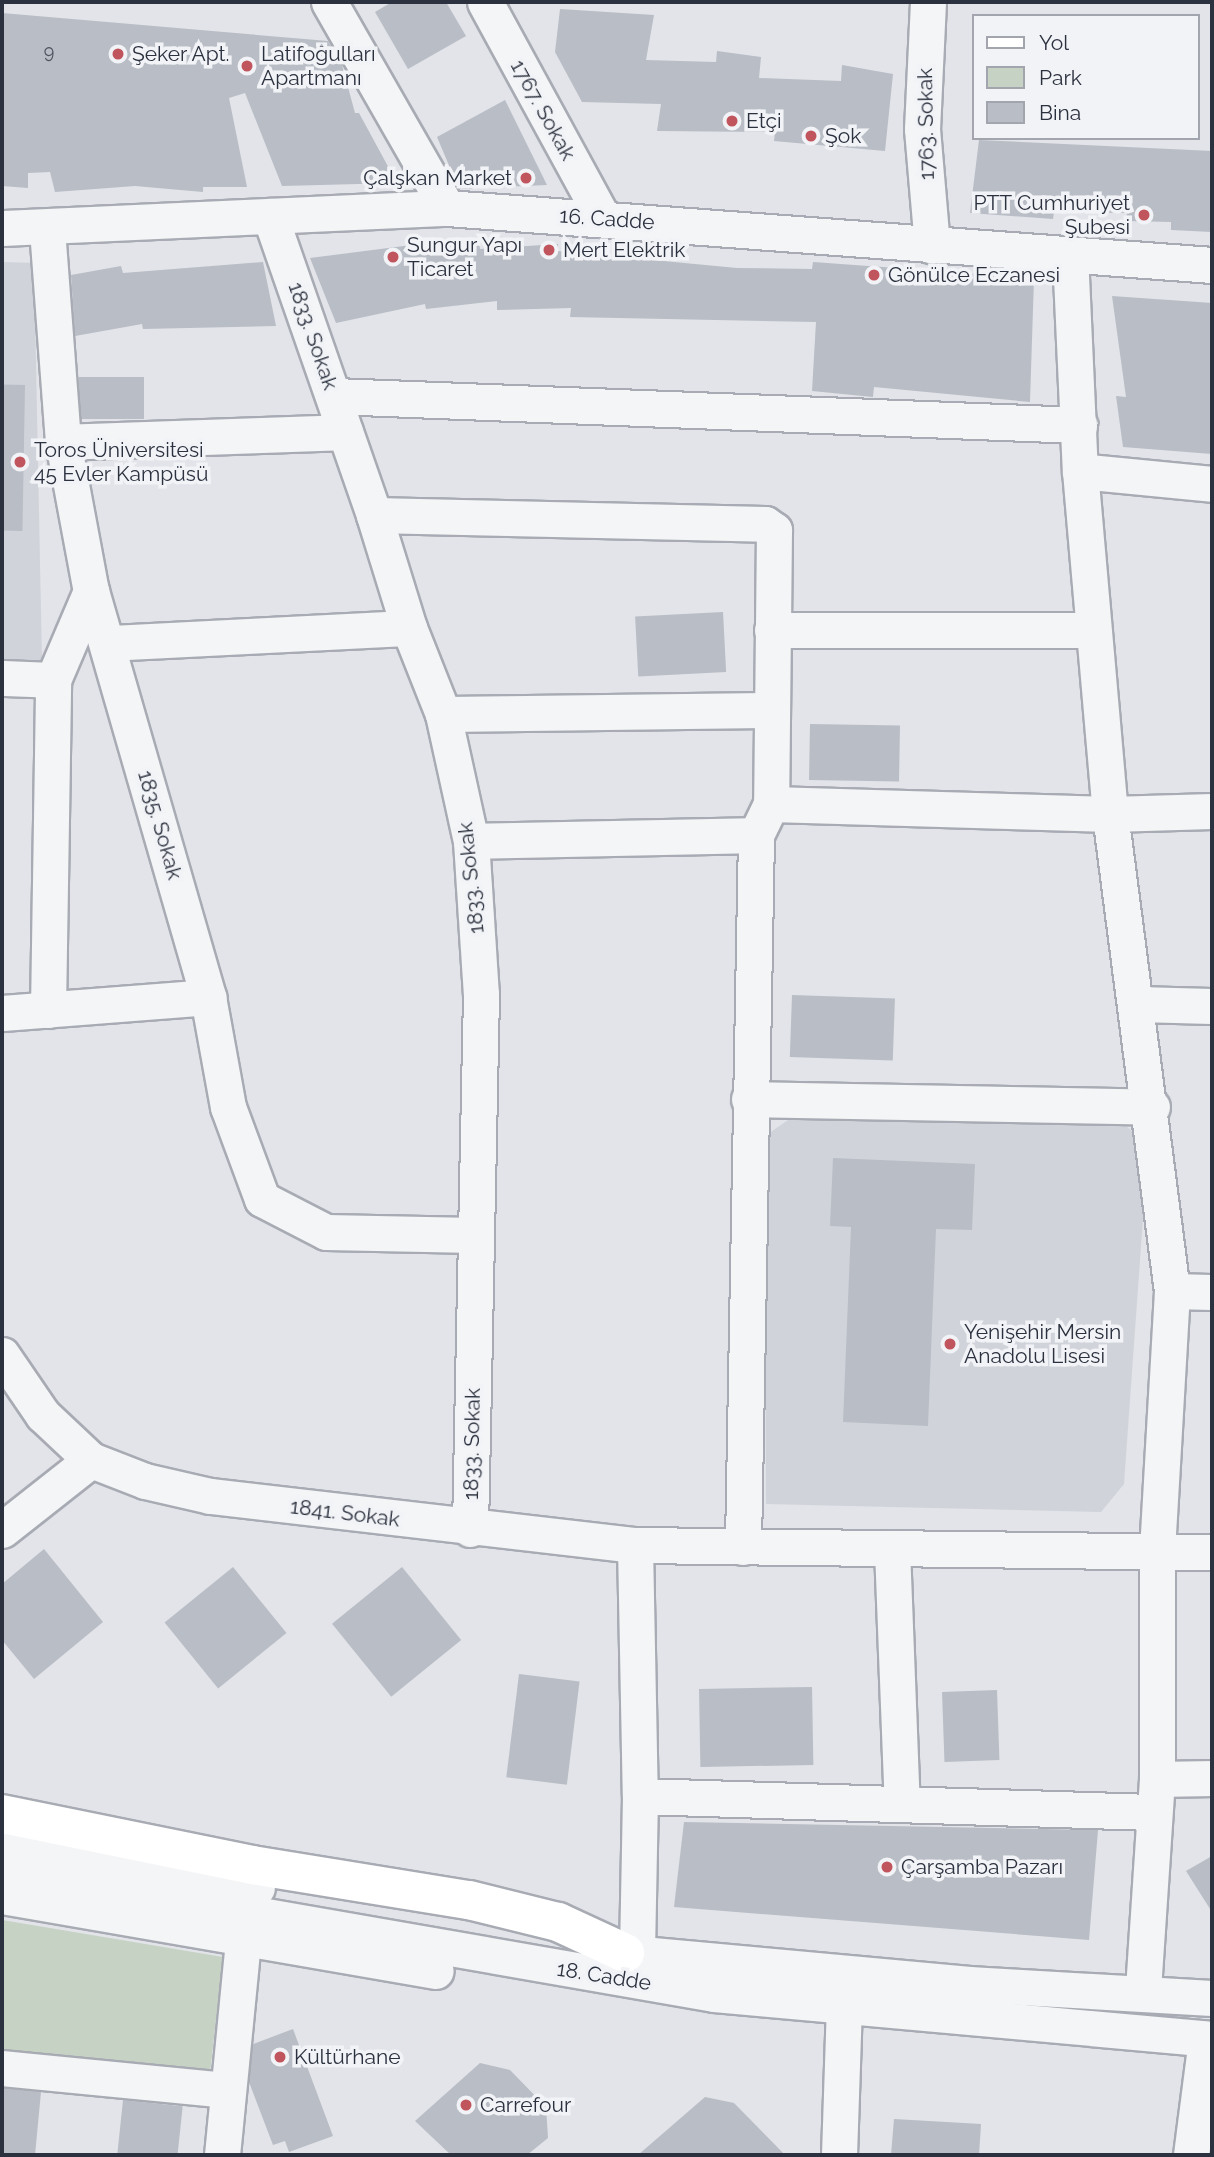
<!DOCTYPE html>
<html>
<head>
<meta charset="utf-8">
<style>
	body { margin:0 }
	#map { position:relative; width:1214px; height:2157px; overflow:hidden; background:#e2e4e9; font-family:Raleway,sans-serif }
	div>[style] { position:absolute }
	.built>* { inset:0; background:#d0d3da }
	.green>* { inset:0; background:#c6d2c4 }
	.building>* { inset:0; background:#b9bdc5; transform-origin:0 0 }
	.roads { filter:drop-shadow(2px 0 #a8abb3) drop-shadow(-2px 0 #a8abb3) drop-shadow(0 2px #a8abb3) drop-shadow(0 -2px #a8abb3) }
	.minor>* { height:35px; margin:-17.5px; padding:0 17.5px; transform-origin:17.5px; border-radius:17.5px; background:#f4f5f7 }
	.major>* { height:38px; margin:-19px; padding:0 19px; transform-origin:19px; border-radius:19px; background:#fff }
	.dots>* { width:19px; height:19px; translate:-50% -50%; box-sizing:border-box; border:4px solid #f1f3f6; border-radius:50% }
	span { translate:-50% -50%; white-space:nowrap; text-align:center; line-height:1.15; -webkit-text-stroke:7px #f1f3f6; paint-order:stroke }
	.number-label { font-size:18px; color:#4f5460 }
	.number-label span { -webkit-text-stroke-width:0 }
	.poi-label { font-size:21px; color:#2c313f }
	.left { translate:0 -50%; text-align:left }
	.right { translate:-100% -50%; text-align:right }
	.street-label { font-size:21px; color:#2c313f }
	.frame { position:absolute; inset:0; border:4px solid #2c313f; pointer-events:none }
	.legend { position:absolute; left:972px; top:14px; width:228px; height:126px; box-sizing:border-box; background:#f1f3f6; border:2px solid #a2a5ad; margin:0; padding:9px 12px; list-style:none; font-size:21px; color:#2c313f }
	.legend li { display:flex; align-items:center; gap:14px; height:35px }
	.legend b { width:35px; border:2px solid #a2a5ad }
</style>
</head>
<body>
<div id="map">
	<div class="built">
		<div style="clip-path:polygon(2px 262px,34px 263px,42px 662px,2px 662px)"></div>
		<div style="clip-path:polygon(801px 1111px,1115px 1116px,1132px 1131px,1144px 1204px,1124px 1484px,1101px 1512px,766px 1504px,765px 1136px)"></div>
	</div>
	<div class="green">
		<div style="clip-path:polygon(2px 1920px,223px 1957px,210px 2073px,2px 2057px)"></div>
	</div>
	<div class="building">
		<div style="clip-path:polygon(392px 2px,446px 2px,466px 36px,408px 69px,375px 12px)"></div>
		<div style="clip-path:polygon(560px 9px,654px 15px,646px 60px,716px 62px,717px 51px,761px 57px,759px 78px,841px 81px,842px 65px,893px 74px,885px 151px,774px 141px,775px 132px,657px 131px,661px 104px,582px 102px,555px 52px)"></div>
		<div style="clip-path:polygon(2px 13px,328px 41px,342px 65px,355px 113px,359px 113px,397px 183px,282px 186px,245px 93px,229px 98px,247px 187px,203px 187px,203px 192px,135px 186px,55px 192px,50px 172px,28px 173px,28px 188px,2px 186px)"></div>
		<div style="clip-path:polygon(505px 100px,547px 185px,459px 189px,437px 137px)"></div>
		<div style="clip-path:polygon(979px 140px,1212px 151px,1212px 232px,1171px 230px,1171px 222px,1126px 221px,1127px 213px,1054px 212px,1053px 219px,970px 213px)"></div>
		<div style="clip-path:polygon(479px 244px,480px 249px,558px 244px,558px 251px,737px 268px,812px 269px,813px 262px,1034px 278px,1030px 402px,874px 387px,873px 397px,812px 391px,816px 322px,570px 317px,571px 308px,497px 310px,497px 301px,426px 309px,425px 304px,336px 323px,310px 258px,404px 246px)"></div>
		<div style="clip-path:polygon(263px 262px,276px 326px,143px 329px,142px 324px,75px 336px,71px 275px,121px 266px,123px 273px)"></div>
		<div style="clip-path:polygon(1112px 296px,1212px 303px,1212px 454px,1123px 447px,1116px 396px,1126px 397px)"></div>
		<div style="left:144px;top:377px;width:42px;height:65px;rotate:90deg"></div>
		<div style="left:25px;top:385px;width:146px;height:23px;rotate:91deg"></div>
		<div style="left:723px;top:612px;width:60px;height:88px;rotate:87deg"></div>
		<div style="left:810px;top:724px;width:90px;height:56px;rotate:1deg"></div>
		<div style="left:792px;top:995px;width:103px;height:62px;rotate:2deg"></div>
		<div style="clip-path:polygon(833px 1158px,975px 1164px,972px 1230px,936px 1229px,928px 1426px,843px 1422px,851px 1227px,830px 1226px)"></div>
		<div style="clip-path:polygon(44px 1549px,103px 1622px,34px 1679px,2px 1640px,2px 1584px)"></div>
		<div style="left:233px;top:1567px;width:85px;height:88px;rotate:51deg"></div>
		<div style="left:402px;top:1567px;width:94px;height:90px;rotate:51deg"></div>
		<div style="left:519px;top:1674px;width:61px;height:104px;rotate:7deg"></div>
		<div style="left:812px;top:1687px;width:78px;height:113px;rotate:89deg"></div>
		<div style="left:997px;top:1690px;width:70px;height:55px;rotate:88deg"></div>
		<div style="clip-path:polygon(684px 1822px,1098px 1830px,1089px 1940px,674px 1907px)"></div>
		<div style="clip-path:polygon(1212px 1856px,1212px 1912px,1186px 1871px)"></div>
		<div style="clip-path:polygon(293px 2029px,333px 2136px,289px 2152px,285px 2141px,273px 2145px,249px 2082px,253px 2044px)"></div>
		<div style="clip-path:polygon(480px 2063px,510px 2070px,546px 2107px,548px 2138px,527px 2155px,451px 2155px,415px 2121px)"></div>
		<div style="clip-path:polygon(2px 2088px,41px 2092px,35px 2155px,2px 2155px)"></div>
		<div style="clip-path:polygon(705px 2097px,734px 2103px,785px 2155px,638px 2155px)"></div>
		<div style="left:123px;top:2100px;width:60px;height:55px;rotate:6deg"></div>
		<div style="clip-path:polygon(894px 2119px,981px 2124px,979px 2155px,891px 2155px)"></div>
	</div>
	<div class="roads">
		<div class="minor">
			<div style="left:329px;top:2px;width:237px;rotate:60.2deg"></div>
			<div style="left:485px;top:2px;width:245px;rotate:61.4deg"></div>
			<div style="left:928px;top:2px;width:127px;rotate:92.7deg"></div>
			<div style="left:922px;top:129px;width:117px;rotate:85.1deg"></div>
			<div style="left:270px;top:216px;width:317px;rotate:70.8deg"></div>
			<div style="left:374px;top:515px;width:118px;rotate:72.8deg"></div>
			<div style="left:409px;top:628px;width:92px;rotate:68.4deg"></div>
			<div style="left:443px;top:714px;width:130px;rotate:77.6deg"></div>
			<div style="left:471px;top:841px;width:153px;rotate:86.3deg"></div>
			<div style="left:481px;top:994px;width:535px;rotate:91.18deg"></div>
			<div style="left:2px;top:228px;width:445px;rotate:-2.6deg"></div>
			<div style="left:447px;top:208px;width:767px;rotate:4.26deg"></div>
			<div style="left:47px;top:229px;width:214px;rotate:85.7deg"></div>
			<div style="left:63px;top:442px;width:152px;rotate:79.4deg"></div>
			<div style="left:91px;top:591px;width:423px;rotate:73.9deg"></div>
			<div style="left:208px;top:997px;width:112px;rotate:79.7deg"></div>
			<div style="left:228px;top:1107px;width:98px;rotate:69.7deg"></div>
			<div style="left:262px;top:1199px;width:72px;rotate:27.3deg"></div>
			<div style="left:326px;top:1232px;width:149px;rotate:1.2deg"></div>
			<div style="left:1070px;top:254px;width:217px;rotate:87.4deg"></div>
			<div style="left:1080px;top:471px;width:344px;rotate:85deg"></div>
			<div style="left:1110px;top:814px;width:481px;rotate:82.6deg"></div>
			<div style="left:1172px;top:1291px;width:259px;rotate:93.3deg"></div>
			<div style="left:1157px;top:1550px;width:229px;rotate:90deg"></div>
			<div style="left:1157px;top:1779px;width:213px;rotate:93.8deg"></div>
			<div style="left:334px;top:396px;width:746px;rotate:2.23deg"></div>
			<div style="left:63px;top:442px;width:282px;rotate:-2deg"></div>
			<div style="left:1080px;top:471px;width:133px;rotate:5.6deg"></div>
			<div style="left:374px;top:515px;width:391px;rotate:1.3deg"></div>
			<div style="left:765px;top:524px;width:11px;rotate:34deg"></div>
			<div style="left:774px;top:530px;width:274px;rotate:90.6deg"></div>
			<div style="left:771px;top:804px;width:34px;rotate:116deg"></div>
			<div style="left:756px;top:835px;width:712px;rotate:91.05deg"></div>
			<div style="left:772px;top:630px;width:321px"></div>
			<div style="left:109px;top:643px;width:300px;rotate:-2.9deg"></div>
			<div style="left:2px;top:678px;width:51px;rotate:2.2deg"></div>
			<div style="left:443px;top:714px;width:326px;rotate:-0.7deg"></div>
			<div style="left:771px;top:804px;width:339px;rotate:1.7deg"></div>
			<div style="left:1110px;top:814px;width:102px;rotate:-1.7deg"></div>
			<div style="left:471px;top:841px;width:285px;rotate:-1.2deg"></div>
			<div style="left:1137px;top:1004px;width:75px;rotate:1.5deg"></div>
			<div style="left:48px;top:1010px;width:330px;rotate:-89.1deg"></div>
			<div style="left:53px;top:680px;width:97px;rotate:-66.9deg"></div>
			<div style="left:2px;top:1013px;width:207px;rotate:-4.4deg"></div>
			<div style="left:749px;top:1099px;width:403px;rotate:1.1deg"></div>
			<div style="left:1172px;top:1291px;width:40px;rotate:1.4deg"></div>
			<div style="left:2px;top:1355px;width:73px;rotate:55.7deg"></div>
			<div style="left:43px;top:1415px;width:66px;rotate:43.2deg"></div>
			<div style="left:91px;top:1460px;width:58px;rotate:21.3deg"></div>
			<div style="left:145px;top:1481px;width:67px;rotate:13deg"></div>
			<div style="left:210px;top:1496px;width:428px;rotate:6.6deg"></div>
			<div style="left:635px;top:1545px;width:577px;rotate:0.7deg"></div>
			<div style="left:2px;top:1530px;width:113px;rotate:-38.2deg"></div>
			<div style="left:635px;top:1545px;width:251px;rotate:88.9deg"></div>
			<div style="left:640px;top:1796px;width:158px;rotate:91.1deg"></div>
			<div style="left:892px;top:1549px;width:255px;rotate:87.8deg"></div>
			<div style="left:1157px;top:1779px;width:55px;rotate:-1deg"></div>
			<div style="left:640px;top:1796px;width:513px;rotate:1.79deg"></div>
			<div style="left:2px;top:1843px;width:95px;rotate:7.9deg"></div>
			<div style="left:96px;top:1856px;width:164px;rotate:11.2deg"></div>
			<div style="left:2px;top:1870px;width:723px;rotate:9.88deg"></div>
			<div style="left:714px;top:1994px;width:500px;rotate:5.16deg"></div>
			<div style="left:2px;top:1896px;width:440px;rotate:9.8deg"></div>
			<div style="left:598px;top:1950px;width:373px;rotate:5.2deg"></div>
			<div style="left:969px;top:1984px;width:243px;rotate:3.3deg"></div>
			<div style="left:2px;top:2068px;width:225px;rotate:5.6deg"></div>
			<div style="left:222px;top:2155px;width:217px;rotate:-84.4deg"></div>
			<div style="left:839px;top:2155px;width:147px;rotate:-88.1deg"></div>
			<div style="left:1191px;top:2155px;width:117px;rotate:-82.6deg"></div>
		</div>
		<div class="major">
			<div style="left:2px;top:1814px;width:255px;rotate:11.5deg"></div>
			<div style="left:252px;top:1865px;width:220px;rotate:9.2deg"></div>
			<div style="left:469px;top:1900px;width:92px;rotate:13.9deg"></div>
			<div style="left:558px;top:1922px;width:74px;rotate:24.8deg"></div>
		</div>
	</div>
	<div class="dots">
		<div style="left:118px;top:54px;background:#c0555d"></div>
		<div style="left:247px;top:66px;background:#c0555d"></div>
		<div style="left:732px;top:121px;background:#c0555d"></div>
		<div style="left:811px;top:136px;background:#c0555d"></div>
		<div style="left:526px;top:178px;background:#c0555d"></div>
		<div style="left:1144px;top:215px;background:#c0555d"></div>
		<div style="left:549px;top:250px;background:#c0555d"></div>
		<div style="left:393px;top:257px;background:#c0555d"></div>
		<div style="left:874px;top:275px;background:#c0555d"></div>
		<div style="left:20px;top:462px;background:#c0555d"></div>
		<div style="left:950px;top:1344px;background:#c0555d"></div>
		<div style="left:887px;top:1867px;background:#c0555d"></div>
		<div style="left:280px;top:2057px;background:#c0555d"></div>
		<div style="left:466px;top:2105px;background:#c0555d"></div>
	</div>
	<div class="number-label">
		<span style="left:49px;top:52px">9</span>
	</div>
	<div class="poi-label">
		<span class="left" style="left:132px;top:54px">Şeker Apt.</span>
		<span class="left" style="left:261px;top:66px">Latifoğulları<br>Apartmanı</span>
		<span class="left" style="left:746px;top:121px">Etçi</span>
		<span class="left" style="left:825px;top:136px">Şok</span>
		<span class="right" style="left:512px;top:178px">Çalşkan Market</span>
		<span class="right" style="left:1130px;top:215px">PTT Cumhuriyet<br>Şubesi</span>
		<span class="left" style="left:407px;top:257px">Sungur Yapı<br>Ticaret</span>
		<span class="left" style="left:563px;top:250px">Mert Elektrik</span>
		<span class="left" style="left:888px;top:275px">Gönülce Eczanesi</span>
		<span class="left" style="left:34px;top:462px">Toros Üniversitesi<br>45 Evler Kampüsü</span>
		<span class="left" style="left:964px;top:1344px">Yenişehir Mersin<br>Anadolu Lisesi</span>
		<span class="left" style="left:901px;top:1867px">Çarşamba Pazarı</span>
		<span class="left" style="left:294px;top:2057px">Kültürhane</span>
		<span class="left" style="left:480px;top:2105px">Carrefour</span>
	</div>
	<div class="street-label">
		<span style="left:543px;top:110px;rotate:61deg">1767. Sokak</span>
		<span style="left:926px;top:124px;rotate:-91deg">1763. Sokak</span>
		<span style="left:607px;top:219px;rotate:4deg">16. Cadde</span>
		<span style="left:313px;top:336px;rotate:71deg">1833. Sokak</span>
		<span style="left:160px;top:825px;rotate:74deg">1835. Sokak</span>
		<span style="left:471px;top:878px;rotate:-96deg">1833. Sokak</span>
		<span style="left:472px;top:1444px;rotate:-89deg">1833. Sokak</span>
		<span style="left:345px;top:1513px;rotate:7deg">1841. Sokak</span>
		<span style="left:604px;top:1976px;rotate:9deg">18. Cadde</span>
	</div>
	<div class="frame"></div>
	<ul class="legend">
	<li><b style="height:9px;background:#fff"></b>Yol</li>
	<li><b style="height:19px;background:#c6d2c4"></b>Park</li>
	<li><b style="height:19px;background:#b9bdc5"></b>Bina</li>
	</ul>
</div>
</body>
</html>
